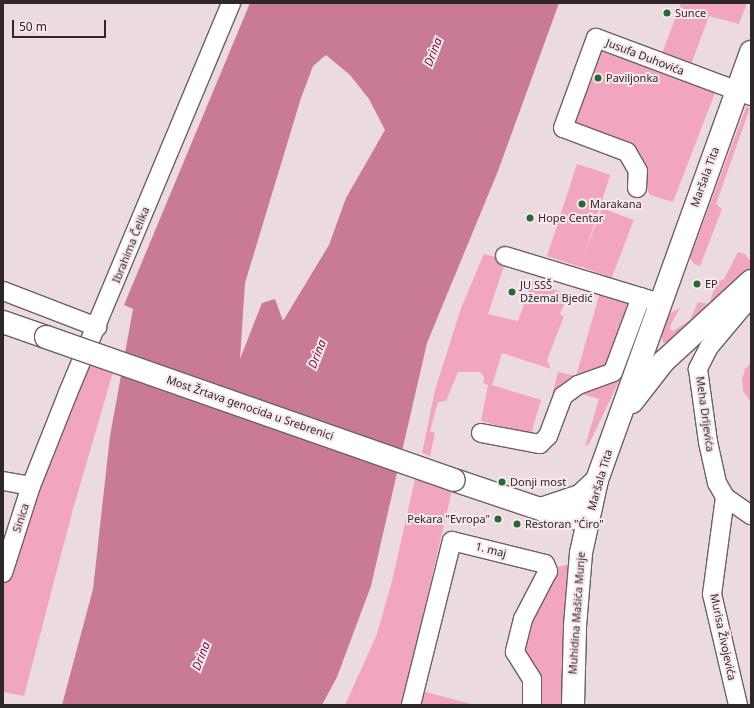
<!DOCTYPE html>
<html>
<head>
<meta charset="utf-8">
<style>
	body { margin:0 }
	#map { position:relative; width:754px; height:708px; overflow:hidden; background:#ebdbe0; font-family:"Noto Sans",sans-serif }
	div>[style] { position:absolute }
	.green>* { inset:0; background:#f2a5be; transform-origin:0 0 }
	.water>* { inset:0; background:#c97b96 }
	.roads { filter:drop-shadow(1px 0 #6d6064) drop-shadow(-1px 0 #6d6064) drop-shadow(0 1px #6d6064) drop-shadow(0 -1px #6d6064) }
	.minor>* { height:18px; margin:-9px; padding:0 9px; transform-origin:9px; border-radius:9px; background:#fff }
	.major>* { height:22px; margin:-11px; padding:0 11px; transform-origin:11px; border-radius:11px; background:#fff }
	.bridges { filter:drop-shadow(1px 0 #6d6064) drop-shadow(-1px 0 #6d6064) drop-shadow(0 1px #6d6064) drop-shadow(0 -1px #6d6064) }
	.major-bridge>* { height:22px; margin:-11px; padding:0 11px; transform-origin:11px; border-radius:11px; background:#fff }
	.dots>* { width:11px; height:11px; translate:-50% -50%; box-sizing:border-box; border:2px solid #f8e8ed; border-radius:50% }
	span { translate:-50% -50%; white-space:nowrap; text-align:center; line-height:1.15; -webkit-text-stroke:4px #f8e8ed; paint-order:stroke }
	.poi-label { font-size:11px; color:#2d2728 }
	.left { translate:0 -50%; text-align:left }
	.right { translate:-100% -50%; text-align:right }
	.street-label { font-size:11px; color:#2d2728 }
	.water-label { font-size:12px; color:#741641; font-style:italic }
	.frame { position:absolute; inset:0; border:4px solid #2d2728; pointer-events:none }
	.scale { position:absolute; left:12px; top:20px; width:94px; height:18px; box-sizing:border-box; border:2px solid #2d2728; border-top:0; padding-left:5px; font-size:12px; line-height:14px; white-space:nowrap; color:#2d2728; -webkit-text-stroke:3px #f8e8ed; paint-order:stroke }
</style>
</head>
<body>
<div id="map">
	<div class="green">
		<div style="clip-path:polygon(681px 3px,747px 3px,739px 24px,709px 16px,690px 67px,661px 56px)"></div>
		<div style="clip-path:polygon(601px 46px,716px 90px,673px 202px,650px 195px,645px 185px,637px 153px,572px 127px)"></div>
		<div style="clip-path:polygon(746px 107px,750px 108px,716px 204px,722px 209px,700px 266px,694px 264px,690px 258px)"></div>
		<div style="left:577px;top:164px;width:35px;height:97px;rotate:18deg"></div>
		<div style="left:602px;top:208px;width:34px;height:62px;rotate:21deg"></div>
		<div style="clip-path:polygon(738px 252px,745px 254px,751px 262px,751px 270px,677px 341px,663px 343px,659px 319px,680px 308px,671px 324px,670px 329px,673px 331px,690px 320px,698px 302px,709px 304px,717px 282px,724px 279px)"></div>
		<div style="clip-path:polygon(484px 254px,506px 260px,488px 314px,518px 321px,532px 281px,568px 295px,560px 314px,564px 316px,547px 360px,551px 369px,502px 353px,492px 385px,541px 400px,531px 434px,481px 421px,488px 385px,483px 383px,484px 377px,480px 372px,458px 372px,446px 401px,438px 402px,430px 431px,435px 433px,430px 456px,422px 453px,435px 390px,461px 308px)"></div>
		<div style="clip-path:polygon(601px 289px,633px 300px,610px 367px,552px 395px,558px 372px,576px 376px)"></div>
		<div style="clip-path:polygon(645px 301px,651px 303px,621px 377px,589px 444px,585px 446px,599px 399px,571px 391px,616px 375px)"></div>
		<div style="clip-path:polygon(89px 360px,114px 369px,73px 509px,24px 696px,3px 692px,3px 586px,37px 490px)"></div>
		<div style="clip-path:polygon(751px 363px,751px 402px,743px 391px,742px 380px,745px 369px)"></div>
		<div style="clip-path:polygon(416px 475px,453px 486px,402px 705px,345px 705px,377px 634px,392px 581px)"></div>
		<div style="clip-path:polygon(570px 564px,564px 705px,536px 705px,522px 638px,548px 580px,557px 567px)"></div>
		<div style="clip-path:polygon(418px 690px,475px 705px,414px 705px)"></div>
	</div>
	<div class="water">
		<div style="clip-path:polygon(evenodd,250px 3px,559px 3px,498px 171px,427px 343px,371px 586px,337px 677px,322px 705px,62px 705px,93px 589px,110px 436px,133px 309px,124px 305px,250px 3px,326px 55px,350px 75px,369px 99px,385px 130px,346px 198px,329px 245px,283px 321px,275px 299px,262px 303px,240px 359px,245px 283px,301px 98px,313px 66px,326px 55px)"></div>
	</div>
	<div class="roads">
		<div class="minor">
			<div style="left:637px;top:188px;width:17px;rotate:-87deg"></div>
			<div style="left:638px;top:171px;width:22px;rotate:-120deg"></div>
			<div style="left:627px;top:152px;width:68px;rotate:-159.4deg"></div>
			<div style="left:563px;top:128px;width:96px;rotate:-69.9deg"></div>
			<div style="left:596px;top:38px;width:165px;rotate:20.5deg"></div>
			<div style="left:505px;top:256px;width:155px;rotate:16.9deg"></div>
			<div style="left:3px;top:291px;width:101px;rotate:21deg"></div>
			<div style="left:751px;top:297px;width:65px;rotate:130deg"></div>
			<div style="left:709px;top:347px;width:25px;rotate:117deg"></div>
			<div style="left:698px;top:369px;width:74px;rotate:82.2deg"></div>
			<div style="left:708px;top:442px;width:42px;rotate:77.6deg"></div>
			<div style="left:717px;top:483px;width:16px;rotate:60deg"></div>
			<div style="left:725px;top:497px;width:32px;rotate:35deg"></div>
			<div style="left:481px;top:433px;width:60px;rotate:10.6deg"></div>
			<div style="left:540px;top:444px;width:11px;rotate:-45deg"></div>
			<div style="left:548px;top:436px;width:43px;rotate:-69.4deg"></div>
			<div style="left:563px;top:396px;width:19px;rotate:-36deg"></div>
			<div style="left:578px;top:385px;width:37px;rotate:-20deg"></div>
			<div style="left:613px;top:372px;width:80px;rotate:-69.5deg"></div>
			<div style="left:3px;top:481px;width:28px;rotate:10deg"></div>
			<div style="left:725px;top:497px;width:98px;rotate:97.6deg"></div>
			<div style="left:712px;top:594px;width:114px;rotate:76.8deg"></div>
			<div style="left:3px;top:573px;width:91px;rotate:-72.2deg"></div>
			<div style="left:31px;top:486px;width:100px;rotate:-68.3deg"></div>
			<div style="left:68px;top:393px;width:423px;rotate:-67.3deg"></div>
			<div style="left:411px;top:705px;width:169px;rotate:-76deg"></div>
			<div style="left:452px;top:541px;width:96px;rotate:13.9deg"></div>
			<div style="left:545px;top:564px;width:8px;rotate:67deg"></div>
			<div style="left:548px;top:571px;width:54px;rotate:117.5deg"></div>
			<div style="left:523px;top:619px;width:34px;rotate:104deg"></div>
			<div style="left:515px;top:652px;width:32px;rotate:58deg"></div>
			<div style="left:532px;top:679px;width:26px;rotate:90deg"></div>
		</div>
		<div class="major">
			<div style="left:3px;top:322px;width:46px;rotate:19.2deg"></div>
			<div style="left:632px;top:402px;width:51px;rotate:-52.2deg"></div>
			<div style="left:663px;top:362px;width:120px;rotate:-42.6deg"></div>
			<div style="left:454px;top:480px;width:107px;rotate:18.6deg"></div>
			<div style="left:555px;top:514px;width:34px;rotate:12deg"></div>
			<div style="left:541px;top:509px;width:41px;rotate:-18.4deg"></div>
			<div style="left:580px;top:496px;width:23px;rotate:-43deg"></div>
			<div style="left:573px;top:705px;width:79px;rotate:-88.5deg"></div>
			<div style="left:575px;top:626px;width:73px;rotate:-85.3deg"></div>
			<div style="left:581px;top:553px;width:75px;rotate:-77.6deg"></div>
			<div style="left:597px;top:480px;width:455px;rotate:-70.2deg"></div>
		</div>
	</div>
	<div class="bridges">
		<div class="major-bridge">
			<div style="left:46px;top:337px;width:432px;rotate:19.3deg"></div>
		</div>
	</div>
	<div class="dots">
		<div style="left:667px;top:13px;background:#256934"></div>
		<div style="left:598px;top:78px;background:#256934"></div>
		<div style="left:582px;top:204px;background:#256934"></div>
		<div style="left:530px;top:218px;background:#256934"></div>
		<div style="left:697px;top:284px;background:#256934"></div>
		<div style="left:512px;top:292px;background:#256934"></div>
		<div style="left:502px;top:482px;background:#256934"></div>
		<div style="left:498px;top:519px;background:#256934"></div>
		<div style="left:517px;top:524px;background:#256934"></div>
	</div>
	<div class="poi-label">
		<span class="left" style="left:675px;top:13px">Sunce</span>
		<span class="left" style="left:606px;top:78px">Paviljonka</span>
		<span class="left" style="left:590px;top:204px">Marakana</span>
		<span class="left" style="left:538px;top:218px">Hope Centar</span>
		<span class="left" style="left:705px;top:284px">EP</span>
		<span class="left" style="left:520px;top:292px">JU SSŠ<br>Džemal Bjedić</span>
		<span class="left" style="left:510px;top:482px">Donji most</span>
		<span class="right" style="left:490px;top:519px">Pekara "Evropa"</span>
		<span class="left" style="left:525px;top:524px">Restoran "Ćiro"</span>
	</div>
	<div class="street-label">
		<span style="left:645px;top:57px;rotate:21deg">Jusufa Duhovića</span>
		<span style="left:705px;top:177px;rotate:-70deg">Maršala Tita</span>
		<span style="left:131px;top:245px;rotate:-68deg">Ibrahima Čelika</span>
		<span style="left:250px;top:408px;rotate:19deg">Most Žrtava genocida u Srebrenici</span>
		<span style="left:705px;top:414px;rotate:82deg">Meha Drljevića</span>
		<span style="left:600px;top:480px;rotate:-74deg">Maršala Tita</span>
		<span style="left:21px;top:518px;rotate:-72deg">Sinica</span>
		<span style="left:491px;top:550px;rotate:14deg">1. maj</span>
		<span style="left:577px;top:613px;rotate:-86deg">Muhidina Mašića Munje</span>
		<span style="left:723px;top:637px;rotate:78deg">Murisa Živojevića</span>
	</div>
	<div class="water-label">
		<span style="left:433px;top:52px;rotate:-69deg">Drina</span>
		<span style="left:317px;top:354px;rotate:-69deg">Drina</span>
		<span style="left:201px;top:656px;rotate:-69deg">Drina</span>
	</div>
	<div class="frame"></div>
	<div class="scale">50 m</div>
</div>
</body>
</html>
